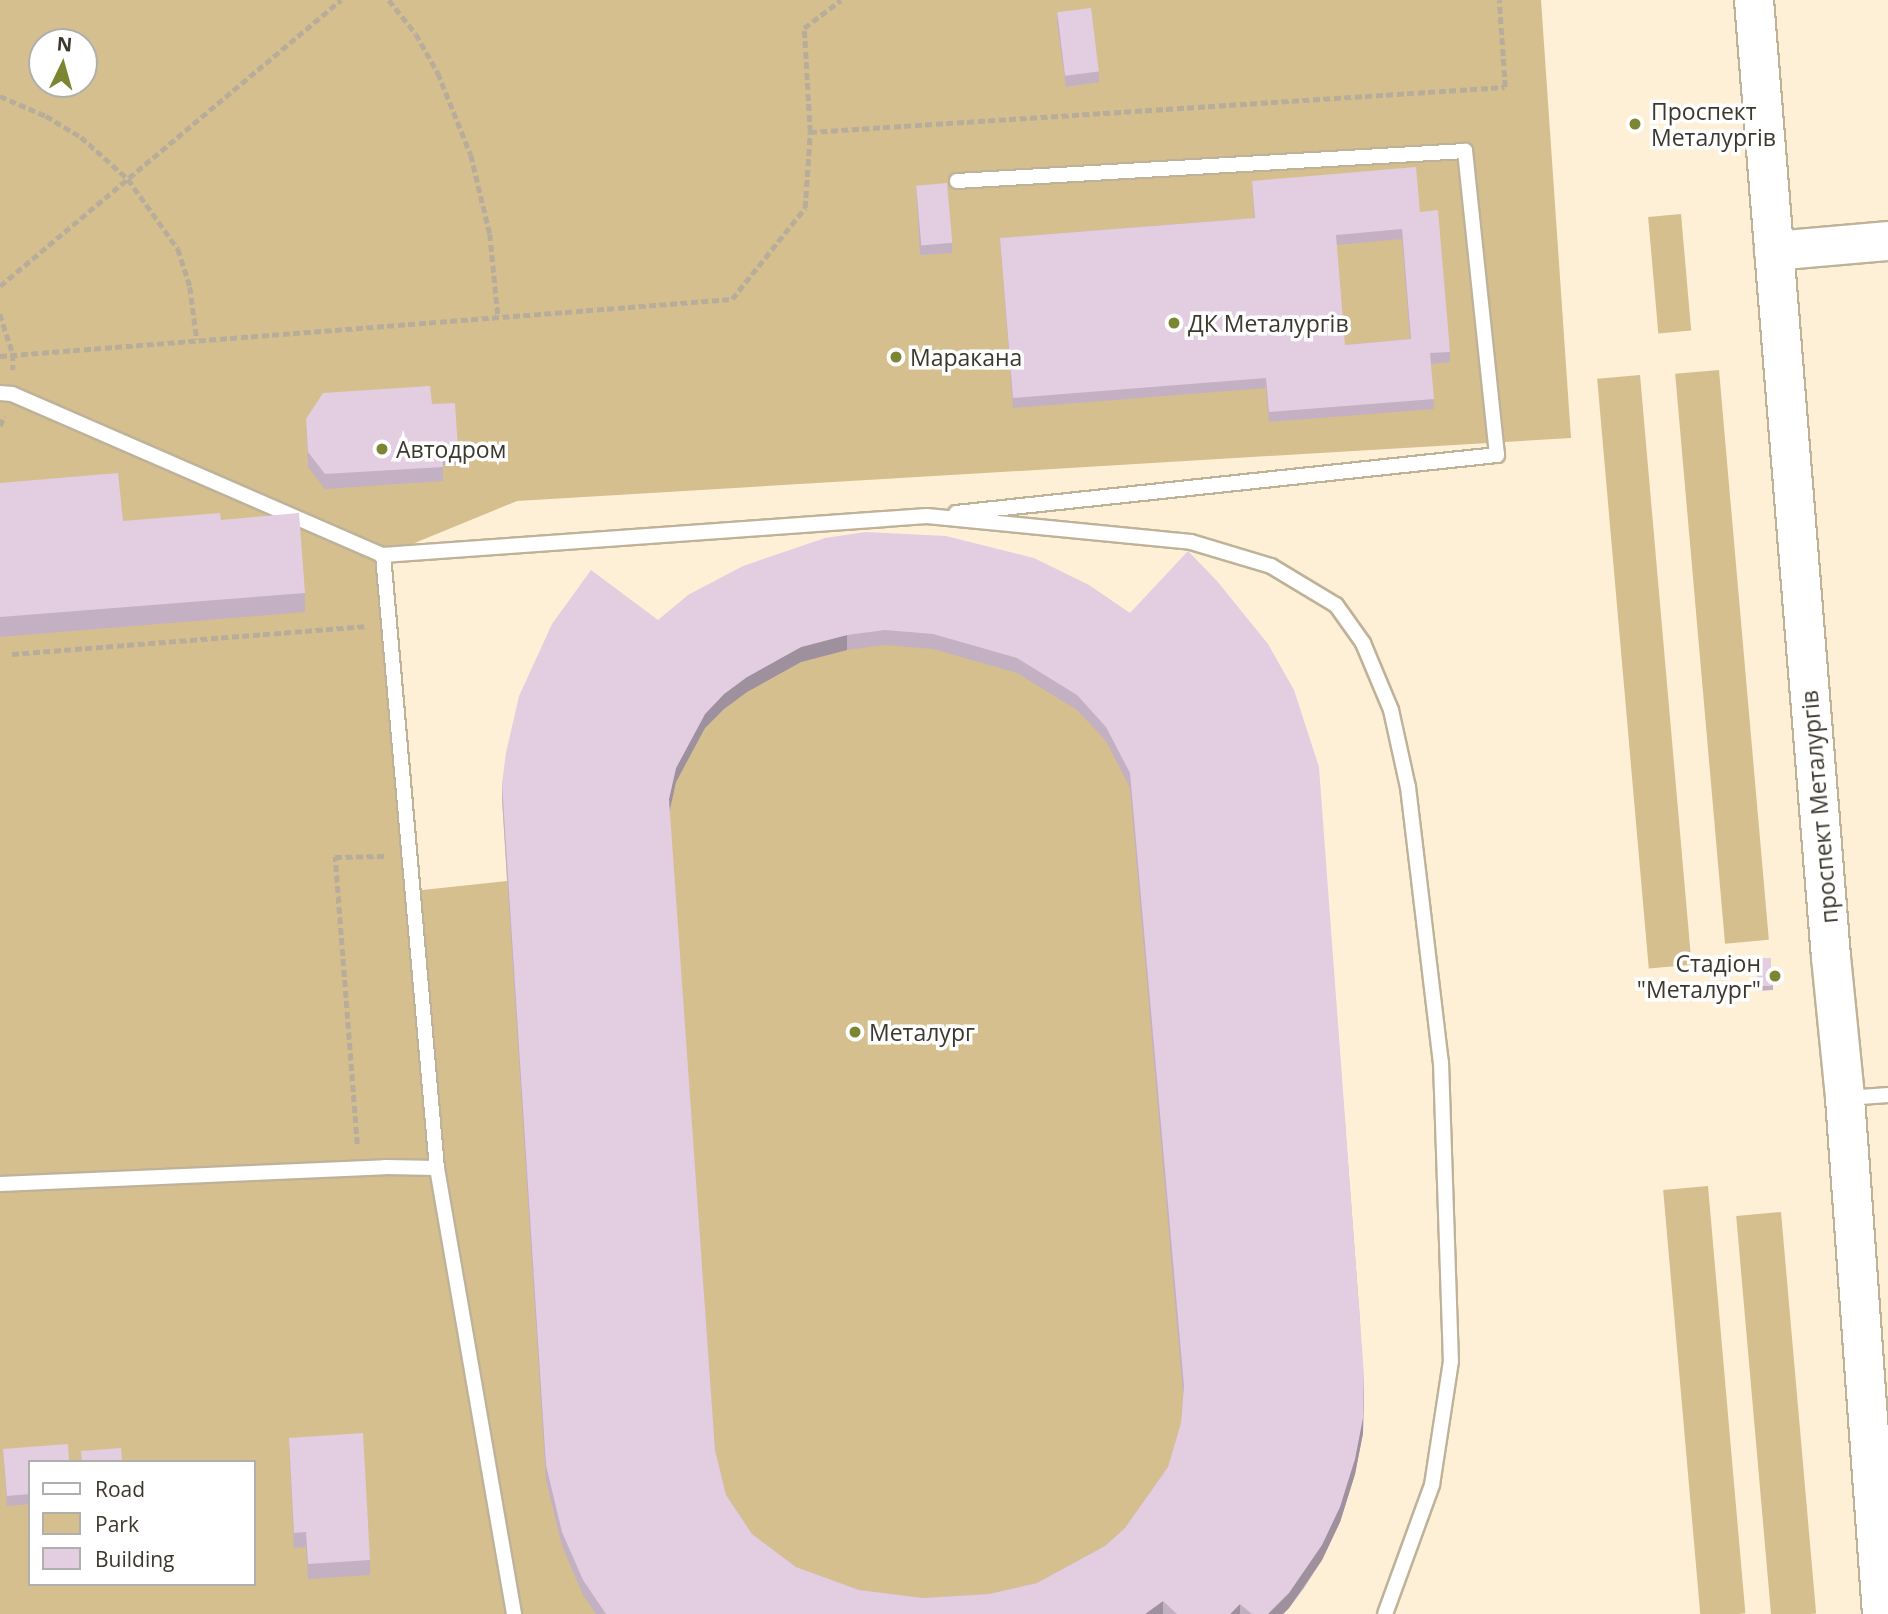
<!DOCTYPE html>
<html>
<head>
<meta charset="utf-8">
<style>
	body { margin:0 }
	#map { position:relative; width:1888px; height:1614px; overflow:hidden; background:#fdf0d7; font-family:"Open Sans",sans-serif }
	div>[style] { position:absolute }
	.green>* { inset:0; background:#d6bf8e; transform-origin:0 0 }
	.path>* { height:4.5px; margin-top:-2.25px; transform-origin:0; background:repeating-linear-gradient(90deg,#b7ad9a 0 7px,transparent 0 10.5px) }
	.roads { filter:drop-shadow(2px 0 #beb299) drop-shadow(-2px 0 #beb299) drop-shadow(0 2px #beb299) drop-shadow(0 -2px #beb299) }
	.lane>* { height:14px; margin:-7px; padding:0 7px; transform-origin:7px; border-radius:7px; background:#fff }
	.secondary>* { height:38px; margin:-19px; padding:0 19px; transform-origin:19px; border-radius:19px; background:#fff }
	.primary>* { height:38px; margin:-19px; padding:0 19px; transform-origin:19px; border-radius:19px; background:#fff }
	.wall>* { inset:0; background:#c3b0c2 }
	.shaded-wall>* { inset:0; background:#9f909e }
	.building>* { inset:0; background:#e3cde1; transform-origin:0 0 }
	.dots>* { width:19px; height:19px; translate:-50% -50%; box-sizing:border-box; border:4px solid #fff; border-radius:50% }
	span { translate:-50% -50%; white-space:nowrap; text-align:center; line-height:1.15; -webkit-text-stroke:7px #fff; paint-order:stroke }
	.poi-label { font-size:23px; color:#3c382e }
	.left { translate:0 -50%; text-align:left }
	.right { translate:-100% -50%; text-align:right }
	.street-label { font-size:23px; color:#3c382e }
	.legend { position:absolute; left:28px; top:1460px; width:228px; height:126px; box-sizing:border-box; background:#fff; border:2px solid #b1afab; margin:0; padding:9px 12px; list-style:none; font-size:21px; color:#3c382e }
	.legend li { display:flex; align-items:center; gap:14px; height:35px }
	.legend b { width:35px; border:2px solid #b1afab }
	.north { position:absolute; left:28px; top:28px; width:70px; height:70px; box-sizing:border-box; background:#fff; border:2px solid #b1afab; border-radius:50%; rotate:5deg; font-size:19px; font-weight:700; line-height:28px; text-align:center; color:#3c382e }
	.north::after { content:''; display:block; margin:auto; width:24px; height:32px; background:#7c8632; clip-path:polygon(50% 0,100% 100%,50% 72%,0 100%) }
</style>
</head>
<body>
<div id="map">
	<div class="green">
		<div style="clip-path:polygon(evenodd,0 0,1541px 0,1571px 438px,517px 501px,383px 556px,413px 891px,507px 881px,502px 798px,506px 768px,658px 635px,781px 566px,1319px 782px,1360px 1320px,1363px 1433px,1355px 1474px,1340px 1522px,1322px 1560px,1283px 1614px,0 1614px,0 0,42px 42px,84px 42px,84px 84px,42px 84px,42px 42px,0 0,30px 1462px,254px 1462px,254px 1584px,30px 1584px,30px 1462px)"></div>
		<div style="left:1681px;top:214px;width:117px;height:33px;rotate:85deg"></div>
		<div style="left:1719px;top:370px;width:572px;height:44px;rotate:85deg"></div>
		<div style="left:1640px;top:375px;width:592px;height:43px;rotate:85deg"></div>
		<div style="left:1708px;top:1186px;width:429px;height:45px;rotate:85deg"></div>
		<div style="left:1781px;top:1212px;width:403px;height:45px;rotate:85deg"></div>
	</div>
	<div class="path">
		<div style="left:389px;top:0;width:43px;rotate:51.5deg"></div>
		<div style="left:416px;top:34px;width:45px;rotate:60.6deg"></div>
		<div style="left:438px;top:73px;width:88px;rotate:68.1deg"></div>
		<div style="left:471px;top:155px;width:81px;rotate:76.5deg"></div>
		<div style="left:490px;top:234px;width:82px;rotate:84.4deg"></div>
		<div style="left:0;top:96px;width:50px;rotate:23.5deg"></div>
		<div style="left:46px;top:116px;width:41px;rotate:31deg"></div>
		<div style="left:81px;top:137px;width:63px;rotate:41.8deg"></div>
		<div style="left:128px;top:179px;width:86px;rotate:54.5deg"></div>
		<div style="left:178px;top:249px;width:40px;rotate:72deg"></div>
		<div style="left:190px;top:287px;width:53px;rotate:82.5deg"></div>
		<div style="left:810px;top:132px;width:104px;rotate:-93.3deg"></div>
		<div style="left:804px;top:28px;width:46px;rotate:-37.1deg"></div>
		<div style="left:0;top:286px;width:445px;rotate:-40deg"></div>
		<div style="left:0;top:314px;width:42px;rotate:72deg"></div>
		<div style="left:13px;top:354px;width:16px;rotate:90deg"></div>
		<div style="left:0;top:356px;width:734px;rotate:-4.45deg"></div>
		<div style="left:732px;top:299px;width:117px;rotate:-51.3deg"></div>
		<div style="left:805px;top:208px;width:76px;rotate:-86.2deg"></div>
		<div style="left:810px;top:132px;width:696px;rotate:-3.7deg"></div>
		<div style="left:1505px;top:87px;width:87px;rotate:-93.9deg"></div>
		<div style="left:0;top:426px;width:11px;rotate:-68deg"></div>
		<div style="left:12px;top:654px;width:356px;rotate:-4.5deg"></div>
		<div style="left:357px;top:1144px;width:288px;rotate:-94.4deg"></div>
		<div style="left:335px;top:857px;width:50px;rotate:-1.1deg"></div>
	</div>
	<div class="roads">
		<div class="lane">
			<div style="left:0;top:393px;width:12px;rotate:5deg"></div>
			<div style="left:12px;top:394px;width:404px;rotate:23.5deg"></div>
			<div style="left:383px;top:555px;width:545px;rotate:-4.1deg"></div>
			<div style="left:927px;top:516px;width:265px;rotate:5.6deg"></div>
			<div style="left:1191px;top:542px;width:84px;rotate:16.7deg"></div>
			<div style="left:1271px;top:566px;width:76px;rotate:31deg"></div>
			<div style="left:1336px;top:605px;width:47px;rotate:54.6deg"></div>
			<div style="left:1363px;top:643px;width:73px;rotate:67.3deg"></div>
			<div style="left:1391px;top:710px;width:79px;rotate:77.6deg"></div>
			<div style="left:1408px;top:787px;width:277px;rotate:83.2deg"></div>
			<div style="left:1441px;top:1062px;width:299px;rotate:88.1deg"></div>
			<div style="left:1451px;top:1361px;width:125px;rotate:98.7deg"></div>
			<div style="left:1432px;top:1485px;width:137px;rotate:110deg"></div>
			<div style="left:956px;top:513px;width:544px;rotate:-6.12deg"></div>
			<div style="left:1497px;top:455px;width:306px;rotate:-96deg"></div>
			<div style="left:1465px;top:151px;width:509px;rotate:176.62deg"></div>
			<div style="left:383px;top:555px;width:615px;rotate:84.97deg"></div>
			<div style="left:437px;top:1168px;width:453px;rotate:80.2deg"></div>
			<div style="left:1847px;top:1098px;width:41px;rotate:-4.2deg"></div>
			<div style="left:0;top:1184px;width:385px;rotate:-2.5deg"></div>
			<div style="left:385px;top:1167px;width:52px;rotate:1.1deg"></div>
		</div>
		<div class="secondary">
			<div style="left:1774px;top:251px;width:114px;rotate:-5deg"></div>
		</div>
		<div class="primary">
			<div style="left:1754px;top:0;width:960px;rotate:85.4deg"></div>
			<div style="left:1831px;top:957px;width:142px;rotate:84.3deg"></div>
			<div style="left:1845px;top:1098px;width:517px;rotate:85.9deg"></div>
		</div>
	</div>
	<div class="wall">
		<div style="clip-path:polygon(1057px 13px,1099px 72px,1099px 82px,1066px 87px,1057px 23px)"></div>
		<div style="clip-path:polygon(evenodd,1252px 181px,1420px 212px,1450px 352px,1450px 362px,1431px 364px,1434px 409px,1269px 422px,1266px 388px,1013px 408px,1000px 238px,1254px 218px,1252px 181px,1402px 239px,1410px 339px,1345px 345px,1336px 245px,1402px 239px)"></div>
		<div style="clip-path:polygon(916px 185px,952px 243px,952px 253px,920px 255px)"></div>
		<div style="clip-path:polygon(432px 404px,458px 449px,458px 464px,443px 465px,443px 481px,325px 489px,308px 467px,306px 419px)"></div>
		<div style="clip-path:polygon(0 483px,123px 521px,221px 520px,305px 593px,305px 612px,0 637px)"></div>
		<div style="clip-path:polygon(evenodd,1089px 585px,1364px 1390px,1363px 1433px,1355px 1474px,1340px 1522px,1322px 1560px,1304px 1588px,1289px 1608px,1283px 1614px,596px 1614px,583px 1595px,562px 1546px,546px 1480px,502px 798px,502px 783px,658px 620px,1089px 585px,885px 645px,933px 649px,1017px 673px,1077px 710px,1106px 741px,1130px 788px,1183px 1394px,1181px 1423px,1168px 1467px,1125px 1528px,1105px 1546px,1037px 1583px,989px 1594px,923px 1598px,859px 1590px,796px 1567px,752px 1534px,726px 1495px,715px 1450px,669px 810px,676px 782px,705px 728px,724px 709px,747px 692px,801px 662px,847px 650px,885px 645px)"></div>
		<div style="clip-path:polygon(1757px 958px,1773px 985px,1773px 990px,1758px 991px)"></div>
		<div style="clip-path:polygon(289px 1438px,370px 1560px,370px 1575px,308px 1579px,306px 1547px,294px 1548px)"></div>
		<div style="clip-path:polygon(3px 1449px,30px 1462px,30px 1504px,7px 1506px)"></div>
	</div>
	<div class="shaded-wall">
		<div style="clip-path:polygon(847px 635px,847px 650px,801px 662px,747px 692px,724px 709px,705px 728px,676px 782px,669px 814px,669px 799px,676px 768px,705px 714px,724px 694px,747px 677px,801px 647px)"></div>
		<div style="clip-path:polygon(1364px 1375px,1363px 1433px,1355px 1474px,1340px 1522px,1322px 1560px,1289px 1608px,1283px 1614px,1268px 1614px)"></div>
		<div style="clip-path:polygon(1163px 1601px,1163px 1614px,1145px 1614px)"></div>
		<div style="clip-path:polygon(1240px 1604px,1240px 1614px,1230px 1614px)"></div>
	</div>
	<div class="building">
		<div style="left:1091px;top:8px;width:64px;height:34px;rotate:83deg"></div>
		<div style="clip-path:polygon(evenodd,1416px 167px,1420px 212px,1438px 210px,1450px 352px,1430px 353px,1434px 399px,1269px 412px,1266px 378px,1013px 398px,1000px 238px,1255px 218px,1252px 181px,1416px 167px,1402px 229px,1411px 339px,1345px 345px,1336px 235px,1402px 229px)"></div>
		<div style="left:947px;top:183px;width:60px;height:31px;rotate:85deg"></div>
		<div style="clip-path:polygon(430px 386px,432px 404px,455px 403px,458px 449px,442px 450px,443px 467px,325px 474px,308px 452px,306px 419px,323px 393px)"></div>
		<div style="clip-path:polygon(118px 473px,123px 521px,220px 513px,221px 520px,299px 513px,305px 593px,0 617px,0 483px)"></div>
		<div style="clip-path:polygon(evenodd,866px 532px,946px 536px,1034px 558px,1089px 585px,1130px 613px,1188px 551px,1217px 581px,1268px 644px,1294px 690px,1319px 767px,1364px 1375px,1363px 1418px,1355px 1459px,1340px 1507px,1322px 1545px,1289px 1593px,1268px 1614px,1252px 1614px,1240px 1604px,1230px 1614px,1177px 1614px,1163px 1601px,1145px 1614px,606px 1614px,583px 1580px,562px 1532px,546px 1465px,502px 783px,506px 753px,519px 696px,552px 624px,591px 570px,658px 620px,688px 595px,743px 566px,825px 538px,866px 532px,885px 630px,933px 634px,1017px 658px,1077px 695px,1106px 727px,1130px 773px,1184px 1386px,1181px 1423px,1168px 1467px,1125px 1528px,1105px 1546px,1037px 1583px,989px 1594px,923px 1598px,859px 1590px,796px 1567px,752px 1534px,726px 1495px,715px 1450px,669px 799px,676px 768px,705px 714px,724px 694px,747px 677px,801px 647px,847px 635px,885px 630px)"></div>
		<div style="left:1757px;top:958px;width:14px;height:28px"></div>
		<div style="clip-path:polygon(363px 1433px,370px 1560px,308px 1564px,306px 1532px,294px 1533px,289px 1438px)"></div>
		<div style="clip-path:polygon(68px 1444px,69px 1462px,30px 1462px,30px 1494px,7px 1496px,3px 1449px)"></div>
		<div style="clip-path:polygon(121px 1448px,122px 1462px,82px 1462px,81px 1451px)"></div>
	</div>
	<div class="dots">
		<div style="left:1635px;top:124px;background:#7c8632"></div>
		<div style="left:1174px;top:323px;background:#7c8632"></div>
		<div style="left:896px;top:357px;background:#7c8632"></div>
		<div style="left:382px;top:449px;background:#7c8632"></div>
		<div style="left:1775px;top:976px;background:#7c8632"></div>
		<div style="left:855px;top:1032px;background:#7c8632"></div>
	</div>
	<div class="poi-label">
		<span class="left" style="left:1651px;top:124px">Проспект<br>Металургів</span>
		<span class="left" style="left:1188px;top:323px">ДК Металургів</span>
		<span class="left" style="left:910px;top:357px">Маракана</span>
		<span class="left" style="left:396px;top:449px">Автодром</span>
		<span class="right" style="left:1761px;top:976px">Стадіон<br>"Металург"</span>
		<span class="left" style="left:869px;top:1032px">Металург</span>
	</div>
	<div class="street-label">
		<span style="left:1819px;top:807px;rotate:-95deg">проспект Металургів</span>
	</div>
	<ul class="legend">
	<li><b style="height:9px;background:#fff"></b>Road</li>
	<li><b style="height:19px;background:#d6bf8e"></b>Park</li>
	<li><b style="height:19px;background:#e3cde1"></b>Building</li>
	</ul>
	<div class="north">N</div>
</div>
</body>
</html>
